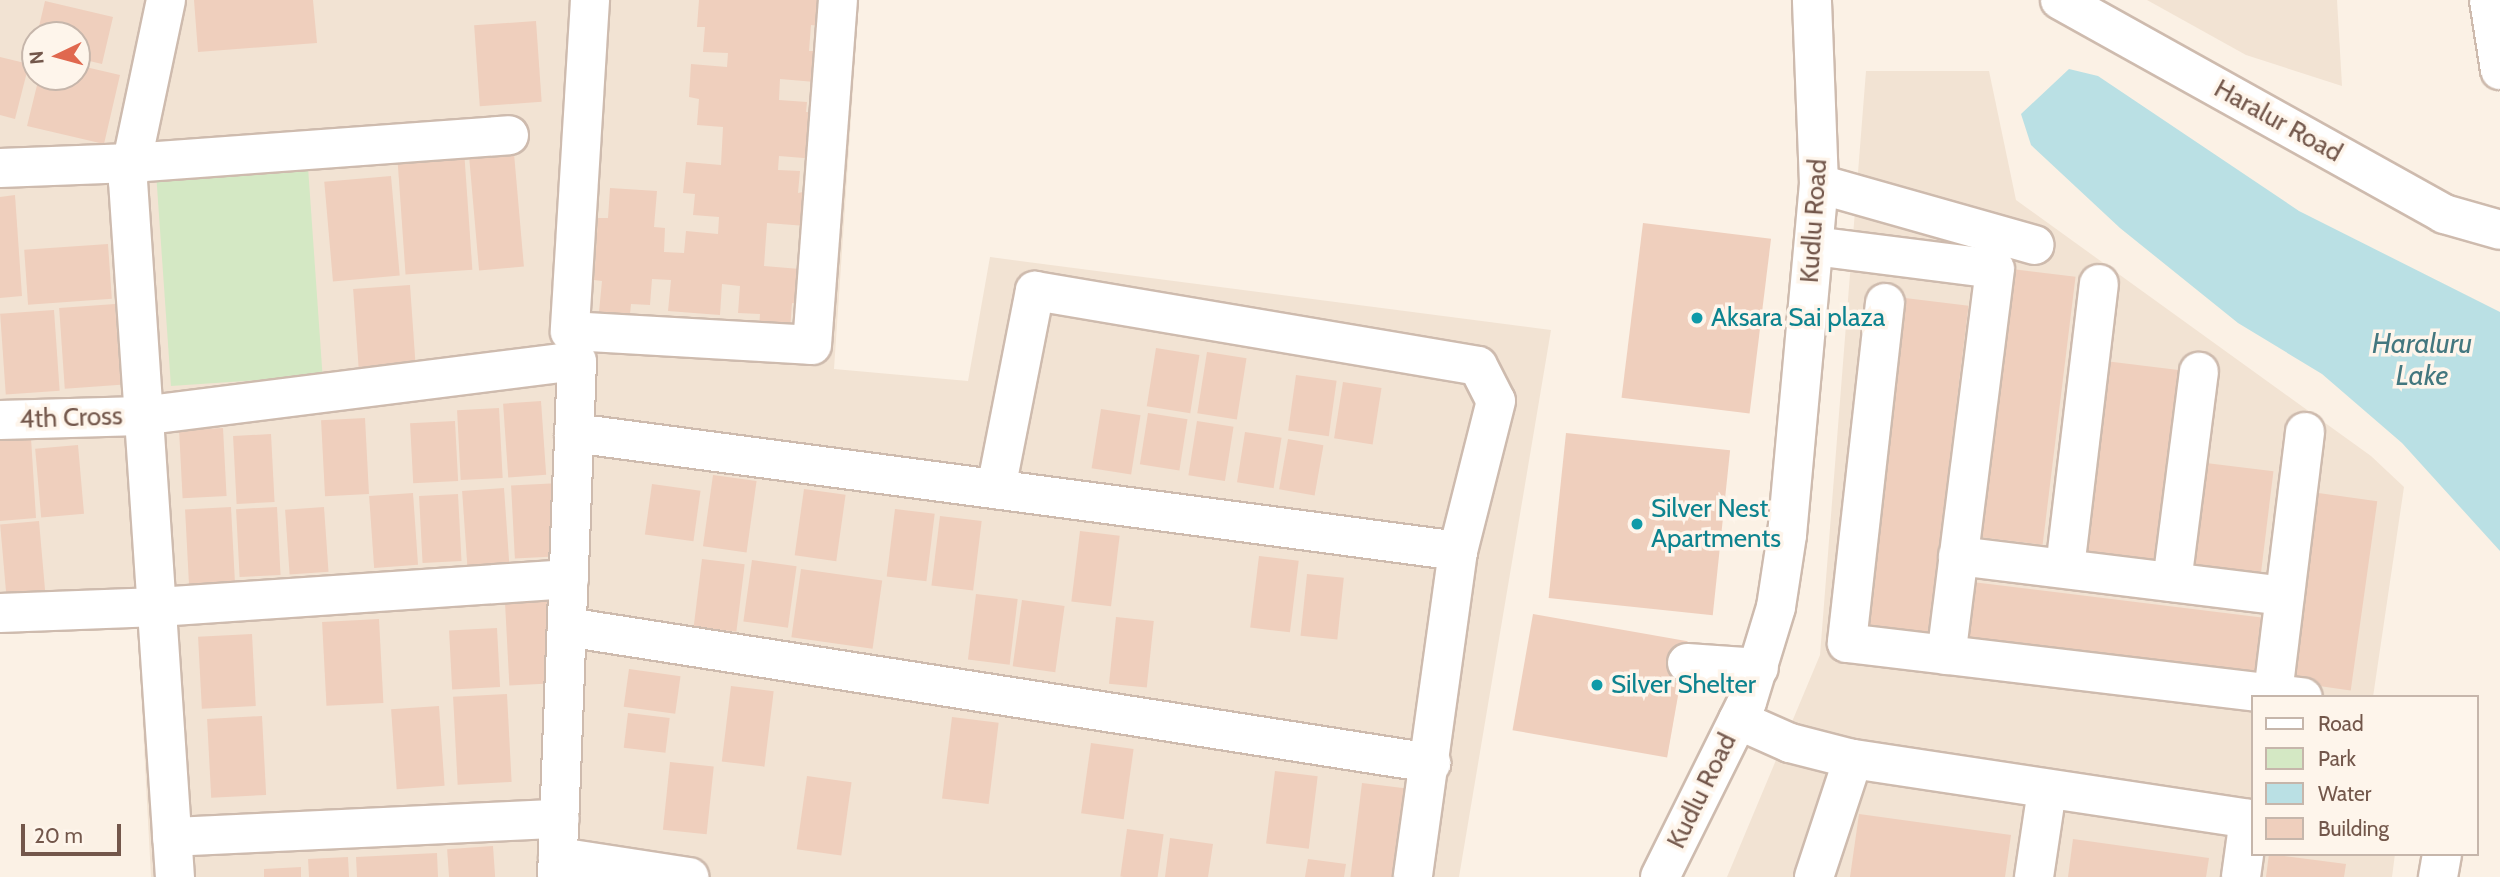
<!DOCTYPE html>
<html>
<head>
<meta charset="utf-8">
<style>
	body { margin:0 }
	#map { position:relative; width:2500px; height:877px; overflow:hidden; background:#fbf1e5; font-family:Cabin,sans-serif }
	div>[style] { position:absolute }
	.residential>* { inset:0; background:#f2e3d3 }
	.green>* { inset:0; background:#d4e8c4; transform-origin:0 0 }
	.water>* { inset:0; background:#bae0e4 }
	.building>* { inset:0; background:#efcfbd; transform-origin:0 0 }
	.roads { filter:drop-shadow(2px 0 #cebbae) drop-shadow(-2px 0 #cebbae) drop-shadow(0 2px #cebbae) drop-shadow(0 -2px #cebbae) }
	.street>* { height:38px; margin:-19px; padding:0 19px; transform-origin:19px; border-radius:19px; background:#fff }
	.secondary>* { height:38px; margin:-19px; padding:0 19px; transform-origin:19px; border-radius:19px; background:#fff }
	.dots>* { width:19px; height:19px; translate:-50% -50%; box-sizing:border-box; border:4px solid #fef5eb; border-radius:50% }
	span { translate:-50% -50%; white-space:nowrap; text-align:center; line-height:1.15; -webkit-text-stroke:7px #fef5eb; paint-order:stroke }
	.street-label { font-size:26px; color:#73574b }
	.culture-label { font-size:26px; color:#0d838f }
	.left { translate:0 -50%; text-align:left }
	.water-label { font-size:28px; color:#43777f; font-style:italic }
	.legend { position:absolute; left:2251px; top:695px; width:228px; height:161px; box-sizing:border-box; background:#fef5eb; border:2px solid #c6b6ab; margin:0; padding:9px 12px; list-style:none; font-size:21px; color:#73574b }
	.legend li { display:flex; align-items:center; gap:14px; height:35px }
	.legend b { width:35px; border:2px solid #c6b6ab }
	.north { position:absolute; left:21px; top:21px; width:70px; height:70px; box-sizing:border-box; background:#fef5eb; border:2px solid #c6b6ab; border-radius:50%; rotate:265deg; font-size:19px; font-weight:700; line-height:28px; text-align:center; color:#73574b }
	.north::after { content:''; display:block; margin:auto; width:24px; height:32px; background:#e0684f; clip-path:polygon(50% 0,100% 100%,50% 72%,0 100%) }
	.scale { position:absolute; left:21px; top:824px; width:100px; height:32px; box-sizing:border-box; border:4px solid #73574b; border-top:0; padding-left:9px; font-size:21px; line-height:24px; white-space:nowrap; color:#73574b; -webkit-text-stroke:5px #fef5eb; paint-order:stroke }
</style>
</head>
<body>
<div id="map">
	<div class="residential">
		<div style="clip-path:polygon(evenodd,0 0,859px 0,834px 369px,968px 381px,990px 257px,1551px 330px,1459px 877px,151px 877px,136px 595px,0 604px,0 0,35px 35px,77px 35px,77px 77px,35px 77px,35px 35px)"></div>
		<div style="clip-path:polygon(2147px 0,2337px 0,2342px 86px,2246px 55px)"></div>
		<div style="clip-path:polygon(1866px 71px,1989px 71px,2016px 200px,2371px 456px,2404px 487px,2373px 697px,2253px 697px,2253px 854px,2395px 854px,2392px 877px,1727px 877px,1820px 655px)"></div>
	</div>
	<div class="green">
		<div style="left:308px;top:167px;width:209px;height:152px;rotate:86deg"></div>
	</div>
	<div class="water">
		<div style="clip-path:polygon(2069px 69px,2098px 76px,2299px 211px,2500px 312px,2500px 551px,2402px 443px,2322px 374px,2238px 323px,2120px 228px,2031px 145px,2021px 114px)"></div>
	</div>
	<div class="building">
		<div style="clip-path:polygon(194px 0,313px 0,317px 43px,198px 52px)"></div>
		<div style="clip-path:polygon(699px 0,823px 0,820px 26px,811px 25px,809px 51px,817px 51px,815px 82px,780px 79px,779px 100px,807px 102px,806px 112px,820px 113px,816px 159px,779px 156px,778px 170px,800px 171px,798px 193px,808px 191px,806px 226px,767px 223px,764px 266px,800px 269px,798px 304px,792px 303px,790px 330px,759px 328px,760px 314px,738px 313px,740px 286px,722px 284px,720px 315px,668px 311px,671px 280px,652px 279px,650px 305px,631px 304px,630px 314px,599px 312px,602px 281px,594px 280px,598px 218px,608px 218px,610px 188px,657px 191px,654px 227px,665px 228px,664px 252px,684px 253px,686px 231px,718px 234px,719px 217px,693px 215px,695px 194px,683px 193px,686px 162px,721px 165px,723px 127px,697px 125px,699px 99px,689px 97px,691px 64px,727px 67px,728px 53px,703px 52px,705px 27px,697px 27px)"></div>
		<div style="clip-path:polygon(45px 1px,113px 17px,102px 64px,77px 58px,77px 35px,37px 35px)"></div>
		<div style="left:536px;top:21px;width:81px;height:62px;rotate:86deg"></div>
		<div style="clip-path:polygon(0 57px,29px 64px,15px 119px,0 115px)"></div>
		<div style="clip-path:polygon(77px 65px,120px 75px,104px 144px,27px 126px,39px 77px,77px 77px)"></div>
		<div style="left:513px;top:142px;width:125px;height:45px;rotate:85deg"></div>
		<div style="left:464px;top:150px;width:120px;height:67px;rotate:86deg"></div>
		<div style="left:391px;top:176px;width:100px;height:67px;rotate:85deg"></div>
		<div style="clip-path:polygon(15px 195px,22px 296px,0 298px,0 197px)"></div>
		<div style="left:1643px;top:223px;width:129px;height:176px;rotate:7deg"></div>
		<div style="left:108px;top:244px;width:55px;height:84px;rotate:86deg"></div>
		<div style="left:2012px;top:269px;width:64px;height:270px;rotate:7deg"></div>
		<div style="left:410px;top:285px;width:85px;height:57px;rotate:86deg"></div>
		<div style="left:1905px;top:298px;width:64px;height:333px;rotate:7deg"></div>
		<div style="left:115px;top:304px;width:81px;height:56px;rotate:86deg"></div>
		<div style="left:54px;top:310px;width:81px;height:54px;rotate:86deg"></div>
		<div style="left:1156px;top:348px;width:44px;height:59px;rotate:9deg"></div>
		<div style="left:1207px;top:352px;width:40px;height:62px;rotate:9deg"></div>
		<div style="left:2105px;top:361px;width:74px;height:191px;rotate:7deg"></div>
		<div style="left:1296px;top:375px;width:41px;height:56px;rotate:8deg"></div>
		<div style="left:1343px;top:382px;width:39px;height:57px;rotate:9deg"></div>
		<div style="left:541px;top:401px;width:74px;height:38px;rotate:86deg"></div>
		<div style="left:499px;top:408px;width:70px;height:42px;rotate:87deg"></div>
		<div style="left:1101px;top:409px;width:40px;height:60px;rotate:9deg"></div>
		<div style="left:1148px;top:413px;width:40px;height:52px;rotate:9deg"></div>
		<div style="left:365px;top:418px;width:76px;height:44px;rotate:87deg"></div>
		<div style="left:455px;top:421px;width:60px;height:45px;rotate:87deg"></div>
		<div style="left:1197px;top:421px;width:37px;height:55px;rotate:9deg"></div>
		<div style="left:223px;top:428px;width:68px;height:44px;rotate:87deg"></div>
		<div style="left:1245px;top:432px;width:37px;height:51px;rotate:9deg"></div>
		<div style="left:1566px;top:433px;width:165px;height:166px;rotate:6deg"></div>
		<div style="left:271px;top:434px;width:68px;height:38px;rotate:87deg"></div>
		<div style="clip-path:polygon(31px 438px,36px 518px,0 521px,0 441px)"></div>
		<div style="left:1288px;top:439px;width:36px;height:51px;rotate:10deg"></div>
		<div style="left:78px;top:445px;width:69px;height:43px;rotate:85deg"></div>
		<div style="left:2198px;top:462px;width:76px;height:102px;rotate:7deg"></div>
		<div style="left:713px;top:475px;width:44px;height:72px;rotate:8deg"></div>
		<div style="left:560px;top:483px;width:73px;height:49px;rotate:87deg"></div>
		<div style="left:652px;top:484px;width:49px;height:51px;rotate:8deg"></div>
		<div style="left:504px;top:488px;width:77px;height:42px;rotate:86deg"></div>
		<div style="left:804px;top:489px;width:42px;height:67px;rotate:8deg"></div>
		<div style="left:2304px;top:491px;width:74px;height:191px;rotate:8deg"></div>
		<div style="left:413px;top:493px;width:72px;height:44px;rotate:86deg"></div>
		<div style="left:458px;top:494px;width:67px;height:39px;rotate:87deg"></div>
		<div style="left:231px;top:507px;width:76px;height:46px;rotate:87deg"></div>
		<div style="left:277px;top:507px;width:68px;height:41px;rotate:87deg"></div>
		<div style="left:324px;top:507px;width:65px;height:39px;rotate:86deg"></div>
		<div style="left:895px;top:509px;width:40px;height:68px;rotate:7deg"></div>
		<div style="left:940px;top:516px;width:42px;height:70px;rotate:7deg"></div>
		<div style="left:39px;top:521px;width:73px;height:39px;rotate:85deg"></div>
		<div style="left:1080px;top:531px;width:40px;height:71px;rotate:7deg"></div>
		<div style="left:1259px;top:556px;width:40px;height:72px;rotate:7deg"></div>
		<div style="left:702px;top:559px;width:43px;height:68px;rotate:7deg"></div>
		<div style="left:752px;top:560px;width:45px;height:62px;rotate:8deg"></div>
		<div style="left:801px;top:569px;width:82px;height:69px;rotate:8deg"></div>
		<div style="left:1307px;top:574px;width:37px;height:62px;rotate:6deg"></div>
		<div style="left:1964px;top:581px;width:306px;height:67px;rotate:7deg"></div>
		<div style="left:976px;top:594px;width:42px;height:66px;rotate:7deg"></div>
		<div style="left:1022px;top:600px;width:43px;height:67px;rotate:8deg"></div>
		<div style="left:555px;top:601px;width:82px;height:50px;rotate:87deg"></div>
		<div style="left:1533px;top:614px;width:157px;height:118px;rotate:10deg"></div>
		<div style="left:1116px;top:617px;width:38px;height:67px;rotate:6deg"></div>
		<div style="left:379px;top:619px;width:84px;height:57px;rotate:87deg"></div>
		<div style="left:497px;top:628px;width:59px;height:48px;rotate:87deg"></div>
		<div style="left:252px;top:634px;width:72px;height:54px;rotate:87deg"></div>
		<div style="left:629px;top:669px;width:52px;height:38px;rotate:8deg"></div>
		<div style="left:731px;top:686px;width:43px;height:76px;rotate:7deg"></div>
		<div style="left:507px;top:694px;width:88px;height:54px;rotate:87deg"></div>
		<div style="left:439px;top:706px;width:80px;height:48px;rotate:86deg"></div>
		<div style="left:628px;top:713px;width:42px;height:35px;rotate:7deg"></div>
		<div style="left:262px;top:716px;width:79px;height:55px;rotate:87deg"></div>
		<div style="left:952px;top:717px;width:47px;height:82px;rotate:7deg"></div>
		<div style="left:1091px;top:743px;width:43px;height:71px;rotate:8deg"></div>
		<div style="left:670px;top:762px;width:44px;height:68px;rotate:6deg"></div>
		<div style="left:1275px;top:771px;width:43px;height:73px;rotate:7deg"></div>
		<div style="left:807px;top:776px;width:45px;height:74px;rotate:8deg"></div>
		<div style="left:1362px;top:783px;width:43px;height:95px;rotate:7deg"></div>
		<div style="clip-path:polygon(1859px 814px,2011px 835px,2005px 877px,1850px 877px)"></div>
		<div style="left:1127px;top:829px;width:37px;height:48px;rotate:8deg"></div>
		<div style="clip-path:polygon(1170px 838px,1213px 844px,1208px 877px,1165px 877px)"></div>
		<div style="clip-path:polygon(2073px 839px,2209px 858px,2206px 877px,2068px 877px)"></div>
		<div style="left:493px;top:846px;width:31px;height:46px;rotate:86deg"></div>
		<div style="clip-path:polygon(437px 853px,438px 877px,357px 877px,356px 857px)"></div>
		<div style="clip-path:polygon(2269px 854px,2346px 864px,2344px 877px,2266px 877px)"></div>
		<div style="left:348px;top:857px;width:20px;height:40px;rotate:87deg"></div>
		<div style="clip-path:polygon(1308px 859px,1346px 864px,1344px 877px,1305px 877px)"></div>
		<div style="clip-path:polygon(301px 867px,301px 877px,264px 877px,264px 869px)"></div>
	</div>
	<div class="roads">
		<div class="street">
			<div style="left:166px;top:0;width:185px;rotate:101.9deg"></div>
			<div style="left:128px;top:181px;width:698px;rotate:86.14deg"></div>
			<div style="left:590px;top:0;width:332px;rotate:93.5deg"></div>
			<div style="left:570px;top:331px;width:242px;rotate:3.3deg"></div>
			<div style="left:812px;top:345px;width:346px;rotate:-85.7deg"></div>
			<div style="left:2489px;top:0;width:71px;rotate:81.1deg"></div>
			<div style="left:0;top:168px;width:131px;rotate:-2.2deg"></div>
			<div style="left:131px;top:163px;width:379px;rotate:-4.2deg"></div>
			<div style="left:1819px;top:184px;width:224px;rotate:15.8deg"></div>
			<div style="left:1814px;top:246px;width:182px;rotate:7.2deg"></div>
			<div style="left:1995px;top:269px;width:389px;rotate:97.2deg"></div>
			<div style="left:1885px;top:303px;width:342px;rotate:96.4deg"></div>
			<div style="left:1847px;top:643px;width:459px;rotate:6.8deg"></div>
			<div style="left:0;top:420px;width:141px;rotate:-1.6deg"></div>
			<div style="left:141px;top:416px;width:439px;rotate:-7.2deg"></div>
			<div style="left:577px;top:361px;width:516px;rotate:92.22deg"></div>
			<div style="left:574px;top:433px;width:892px;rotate:7.6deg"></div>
			<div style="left:996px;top:489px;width:202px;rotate:-78.9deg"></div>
			<div style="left:1035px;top:291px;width:449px;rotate:9.6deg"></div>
			<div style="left:1478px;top:366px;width:39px;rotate:63deg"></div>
			<div style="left:1496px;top:401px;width:155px;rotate:104.2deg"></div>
			<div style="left:1458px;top:551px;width:329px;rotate:97.9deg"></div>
			<div style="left:1958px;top:556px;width:329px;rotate:7deg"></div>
			<div style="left:2065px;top:568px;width:286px;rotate:-83.2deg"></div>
			<div style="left:2172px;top:582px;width:212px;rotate:-82.7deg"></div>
			<div style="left:0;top:613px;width:158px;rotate:-2.2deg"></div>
			<div style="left:158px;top:607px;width:412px;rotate:-3.9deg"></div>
			<div style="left:567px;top:627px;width:875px;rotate:8.95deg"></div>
			<div style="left:1687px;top:663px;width:72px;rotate:4deg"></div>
			<div style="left:2273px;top:693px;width:263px;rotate:-83deg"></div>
			<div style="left:1738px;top:720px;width:57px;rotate:23.9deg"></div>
			<div style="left:1790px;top:743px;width:65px;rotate:14.3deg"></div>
			<div style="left:1853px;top:759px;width:401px;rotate:8.6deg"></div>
			<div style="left:2249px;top:819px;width:59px;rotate:97.9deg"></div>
			<div style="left:172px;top:837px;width:388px;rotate:-2.7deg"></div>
			<div style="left:558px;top:857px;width:133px;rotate:8.7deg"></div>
			<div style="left:1814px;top:877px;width:124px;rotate:-71.7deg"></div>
			<div style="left:2034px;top:877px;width:88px;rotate:-81.5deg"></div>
			<div style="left:2438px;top:877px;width:23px;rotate:-80deg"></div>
		</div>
		<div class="secondary">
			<div style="left:2060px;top:0;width:440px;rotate:29.1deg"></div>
			<div style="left:2444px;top:214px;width:58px;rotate:15.9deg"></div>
			<div style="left:1660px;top:877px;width:195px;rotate:-63.6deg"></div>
			<div style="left:1747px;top:702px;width:99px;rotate:-73deg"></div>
			<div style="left:1776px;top:607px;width:73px;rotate:-81.3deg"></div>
			<div style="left:1787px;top:535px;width:352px;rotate:-84.8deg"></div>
			<div style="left:1819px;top:184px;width:184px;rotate:-92.2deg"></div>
		</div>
	</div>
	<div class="dots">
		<div style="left:1697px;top:318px;background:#0f9aa8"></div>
		<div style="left:1637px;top:524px;background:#0f9aa8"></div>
		<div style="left:1597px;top:685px;background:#0f9aa8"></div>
	</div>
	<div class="street-label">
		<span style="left:2278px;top:121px;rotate:29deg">Haralur Road</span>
		<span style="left:1814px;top:221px;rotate:-86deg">Kudlu Road</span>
		<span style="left:71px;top:418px;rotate:-2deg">4th Cross</span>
		<span style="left:1702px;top:791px;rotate:-64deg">Kudlu Road</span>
	</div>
	<div class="culture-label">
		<span class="left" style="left:1711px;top:318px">Aksara Sai plaza</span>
		<span class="left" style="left:1651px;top:524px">Silver Nest<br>Apartments</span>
		<span class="left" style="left:1611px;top:685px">Silver Shelter</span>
	</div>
	<div class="water-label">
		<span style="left:2422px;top:359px">Haraluru<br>Lake</span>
	</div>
	<ul class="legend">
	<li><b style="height:9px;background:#fff"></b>Road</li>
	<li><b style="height:19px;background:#d4e8c4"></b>Park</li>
	<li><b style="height:19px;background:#bae0e4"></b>Water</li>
	<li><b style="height:19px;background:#efcfbd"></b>Building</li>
	</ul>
	<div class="north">N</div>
	<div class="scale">20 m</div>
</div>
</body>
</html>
